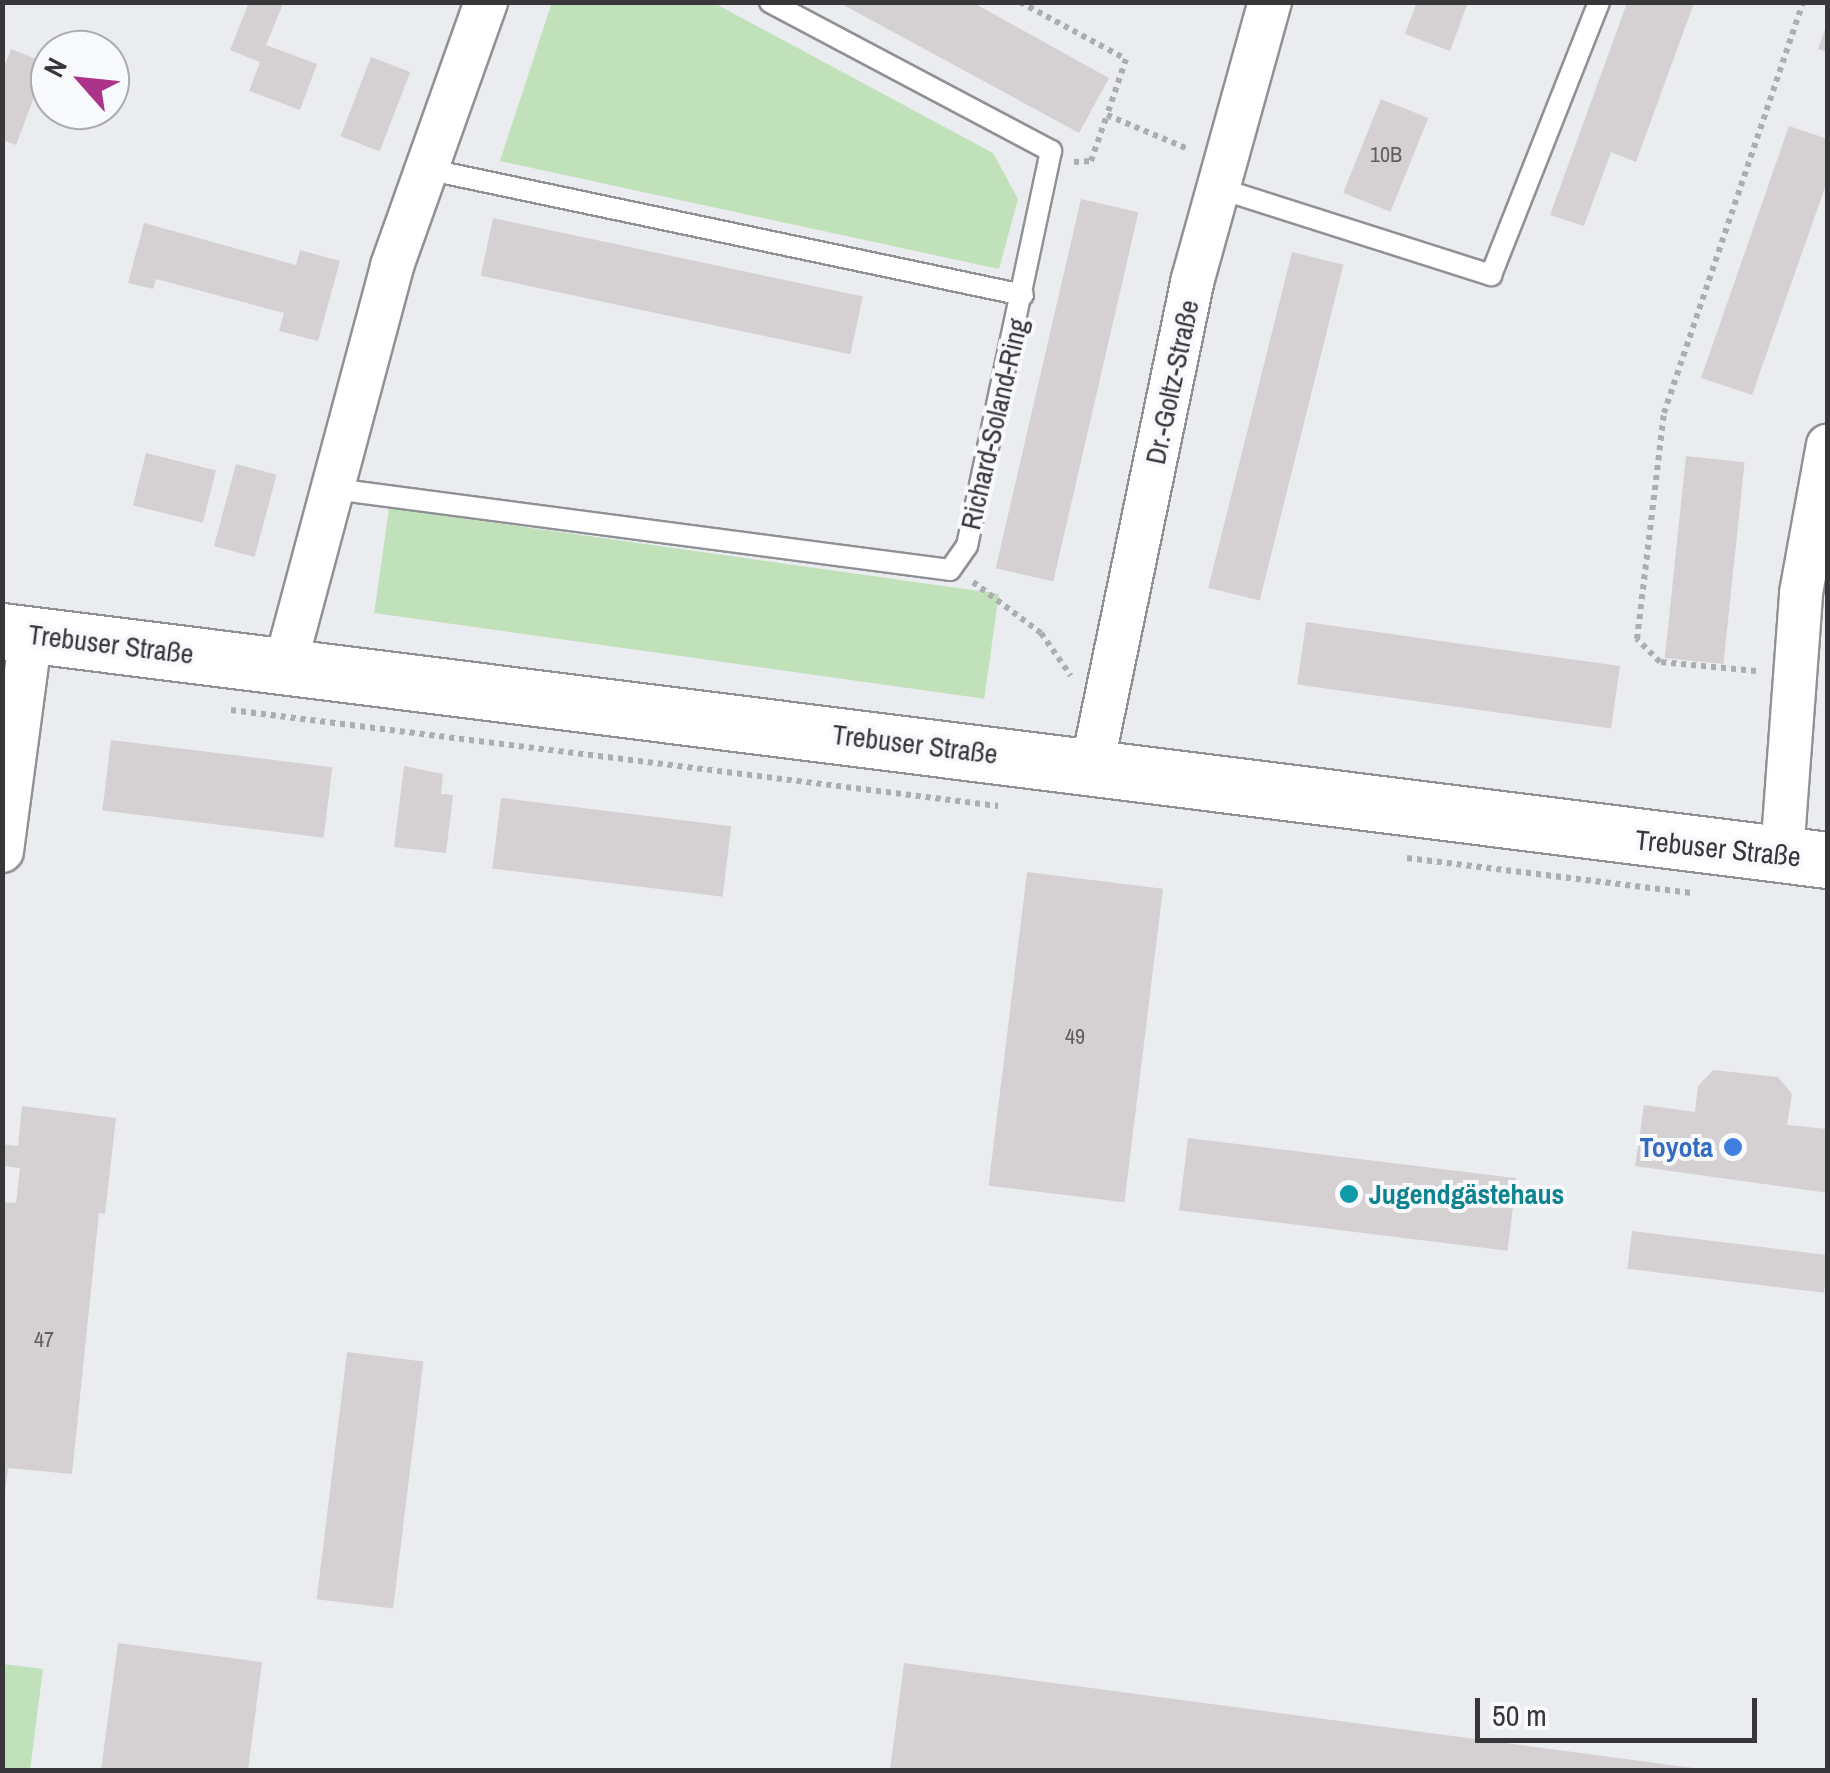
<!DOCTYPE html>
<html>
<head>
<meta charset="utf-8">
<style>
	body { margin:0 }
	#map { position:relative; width:1830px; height:1773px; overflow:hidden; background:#eaecf0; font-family:"Archivo Narrow",sans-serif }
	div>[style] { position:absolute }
	.green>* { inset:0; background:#c1e1ba; transform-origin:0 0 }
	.building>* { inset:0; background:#d5d1d3; transform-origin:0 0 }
	.path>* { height:6px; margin-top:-3px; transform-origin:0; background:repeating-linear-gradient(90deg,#acadb0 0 5px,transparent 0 10px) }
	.roads { filter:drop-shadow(2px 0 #909195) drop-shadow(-2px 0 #909195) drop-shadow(0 2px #909195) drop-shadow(0 -2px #909195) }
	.lane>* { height:20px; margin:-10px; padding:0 10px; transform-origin:10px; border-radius:10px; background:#fff }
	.street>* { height:42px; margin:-21px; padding:0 21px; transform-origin:21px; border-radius:21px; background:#fff }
	.secondary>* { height:55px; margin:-27.5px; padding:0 27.5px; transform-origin:27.5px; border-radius:27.5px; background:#fff }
	.dots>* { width:28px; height:28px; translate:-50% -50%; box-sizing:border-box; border:5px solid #f7f9fd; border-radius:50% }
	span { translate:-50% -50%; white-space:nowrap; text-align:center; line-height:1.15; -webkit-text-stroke:8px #f7f9fd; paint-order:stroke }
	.number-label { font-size:22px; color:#5e5e60 }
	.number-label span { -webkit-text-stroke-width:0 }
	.street-label { font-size:28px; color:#373739 }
	.shop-label { font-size:28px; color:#366cbe; font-weight:700 }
	.right { translate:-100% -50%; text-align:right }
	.culture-label { font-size:28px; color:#0d838f; font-weight:700 }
	.left { translate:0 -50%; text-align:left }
	.frame { position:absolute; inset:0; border:5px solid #373739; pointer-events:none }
	.north { position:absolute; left:30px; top:30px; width:100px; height:100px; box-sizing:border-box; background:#f7f9fd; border:2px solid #aaabaf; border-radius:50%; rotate:297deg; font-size:28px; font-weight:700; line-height:40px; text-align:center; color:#373739 }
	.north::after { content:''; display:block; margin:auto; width:35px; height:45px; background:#ab3389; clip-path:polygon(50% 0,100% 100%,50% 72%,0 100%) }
	.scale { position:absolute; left:1475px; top:1698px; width:282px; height:45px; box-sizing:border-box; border:5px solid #373739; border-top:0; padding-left:12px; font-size:30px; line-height:35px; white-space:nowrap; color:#373739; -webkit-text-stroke:8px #f7f9fd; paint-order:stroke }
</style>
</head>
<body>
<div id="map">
	<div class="green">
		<div style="clip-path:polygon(552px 2px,714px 3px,993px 153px,1018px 199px,999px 269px,500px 161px)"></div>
		<div style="left:389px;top:508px;width:616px;height:106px;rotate:8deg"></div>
		<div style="clip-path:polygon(3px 1664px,43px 1669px,30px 1770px,3px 1770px)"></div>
	</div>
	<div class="building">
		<div style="clip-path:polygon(249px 2px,283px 4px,266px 45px,317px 64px,300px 110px,249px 91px,260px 62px,230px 50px)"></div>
		<div style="clip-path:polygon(838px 2px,972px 2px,1109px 78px,1079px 133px)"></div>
		<div style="clip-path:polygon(1417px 2px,1468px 2px,1450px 51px,1405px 34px)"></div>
		<div style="clip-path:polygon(1627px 3px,1694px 3px,1636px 162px,1611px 152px,1584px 226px,1550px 215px)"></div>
		<div style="clip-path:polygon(1827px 23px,1828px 23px,1828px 52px,1818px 49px)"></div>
		<div style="clip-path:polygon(11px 49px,47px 63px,16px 145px,2px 140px,2px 71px)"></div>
		<div style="left:371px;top:57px;width:42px;height:85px;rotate:21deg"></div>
		<div style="left:1381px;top:99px;width:51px;height:101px;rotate:22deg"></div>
		<div style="clip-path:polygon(1789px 126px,1828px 139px,1828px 179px,1752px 395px,1701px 378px)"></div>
		<div style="left:1081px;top:199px;width:59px;height:379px;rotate:13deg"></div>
		<div style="left:493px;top:218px;width:378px;height:59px;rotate:12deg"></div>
		<div style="clip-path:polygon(144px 223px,296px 265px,300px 250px,340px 261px,318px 341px,279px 331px,284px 313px,156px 279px,153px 289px,128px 283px)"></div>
		<div style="left:1292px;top:252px;width:53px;height:346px;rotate:14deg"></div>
		<div style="left:146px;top:453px;width:72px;height:54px;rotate:14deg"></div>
		<div style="left:1686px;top:456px;width:59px;height:203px;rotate:6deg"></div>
		<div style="left:236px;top:464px;width:42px;height:85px;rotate:15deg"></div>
		<div style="left:1306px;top:622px;width:317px;height:63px;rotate:8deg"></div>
		<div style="left:111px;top:740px;width:223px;height:71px;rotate:7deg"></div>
		<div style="clip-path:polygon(404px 766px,443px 774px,441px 794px,453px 795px,446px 853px,394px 847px)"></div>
		<div style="left:501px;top:798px;width:232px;height:71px;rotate:7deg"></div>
		<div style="left:1027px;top:872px;width:137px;height:316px;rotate:7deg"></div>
		<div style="clip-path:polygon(1713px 1070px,1778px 1077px,1792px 1094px,1787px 1125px,1828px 1129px,1828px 1193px,1635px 1166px,1644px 1105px,1695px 1112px,1698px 1086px)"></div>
		<div style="clip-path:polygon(22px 1106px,116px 1118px,105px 1214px,99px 1213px,72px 1474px,8px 1468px,5px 1494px,2px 1202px,16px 1203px,20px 1168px,2px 1166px,2px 1144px,18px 1146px)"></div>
		<div style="left:1188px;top:1138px;width:331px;height:73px;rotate:7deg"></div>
		<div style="left:1632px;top:1231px;width:198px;height:38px;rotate:7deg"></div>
		<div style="left:347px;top:1352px;width:77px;height:249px;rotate:7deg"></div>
		<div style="clip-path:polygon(118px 1643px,262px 1662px,248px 1770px,101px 1770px)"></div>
		<div style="clip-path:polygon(904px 1663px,1693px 1768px,1693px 1770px,890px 1770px)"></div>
	</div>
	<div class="path">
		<div style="left:1020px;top:2px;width:120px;rotate:28.3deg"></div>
		<div style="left:1126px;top:59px;width:59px;rotate:108.7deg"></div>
		<div style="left:1074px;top:162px;width:17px;rotate:-3deg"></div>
		<div style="left:1091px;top:161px;width:49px;rotate:-70.8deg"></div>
		<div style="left:1107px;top:115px;width:88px;rotate:22.8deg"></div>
		<div style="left:973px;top:582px;width:85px;rotate:36.9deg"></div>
		<div style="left:1041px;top:633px;width:52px;rotate:55.1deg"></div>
		<div style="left:1756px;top:671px;width:96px;rotate:-174.6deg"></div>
		<div style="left:1660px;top:662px;width:33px;rotate:-135deg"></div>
		<div style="left:1637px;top:639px;width:228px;rotate:-83.2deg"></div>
		<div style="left:1664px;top:413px;width:434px;rotate:-71.3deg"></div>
		<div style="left:231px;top:710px;width:773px;rotate:7.13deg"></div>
		<div style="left:1407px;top:858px;width:287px;rotate:7deg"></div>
	</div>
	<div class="roads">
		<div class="lane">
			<div style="left:426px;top:169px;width:610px;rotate:11.92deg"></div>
			<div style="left:1218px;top:188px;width:287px;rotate:17.7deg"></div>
			<div style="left:1491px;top:275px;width:294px;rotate:-68.4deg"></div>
			<div style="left:334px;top:489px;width:621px;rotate:7.49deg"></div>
			<div style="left:950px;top:570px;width:29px;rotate:-55deg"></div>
			<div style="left:967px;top:546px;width:404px;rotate:-78deg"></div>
			<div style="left:1051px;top:151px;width:318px;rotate:-152.1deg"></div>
		</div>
		<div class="street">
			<div style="left:285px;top:666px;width:414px;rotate:-75deg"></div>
			<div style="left:392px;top:266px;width:280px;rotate:-70.4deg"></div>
			<div style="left:1092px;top:766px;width:497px;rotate:-78.3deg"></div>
			<div style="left:1193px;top:279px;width:288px;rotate:-74.5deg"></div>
			<div style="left:2px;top:851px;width:219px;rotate:-82.4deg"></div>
			<div style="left:1782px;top:854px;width:262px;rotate:-85.8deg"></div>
			<div style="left:1801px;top:593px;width:150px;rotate:-79.7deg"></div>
		</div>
		<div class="secondary">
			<div style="left:2px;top:631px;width:1840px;rotate:7.15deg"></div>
		</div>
	</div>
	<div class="dots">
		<div style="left:1733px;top:1147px;background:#3f7fe0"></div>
		<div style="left:1349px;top:1194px;background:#0f9aa8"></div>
	</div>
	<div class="number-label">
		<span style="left:1386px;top:155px">10B</span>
		<span style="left:1075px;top:1037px">49</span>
		<span style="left:44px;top:1340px">47</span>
	</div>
	<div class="street-label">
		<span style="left:1172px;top:382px;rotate:-78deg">Dr.-Goltz-Straße</span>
		<span style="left:994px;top:424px;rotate:-77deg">Richard-Soland-Ring</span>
		<span style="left:111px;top:644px;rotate:7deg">Trebuser Straße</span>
		<span style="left:915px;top:744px;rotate:7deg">Trebuser Straße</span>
		<span style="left:1718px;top:848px;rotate:6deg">Trebuser Straße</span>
	</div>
	<div class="shop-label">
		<span class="right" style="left:1713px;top:1147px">Toyota</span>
	</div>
	<div class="culture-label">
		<span class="left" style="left:1369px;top:1194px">Jugendgästehaus</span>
	</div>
	<div class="frame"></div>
	<div class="north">N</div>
	<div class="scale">50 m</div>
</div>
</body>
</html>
